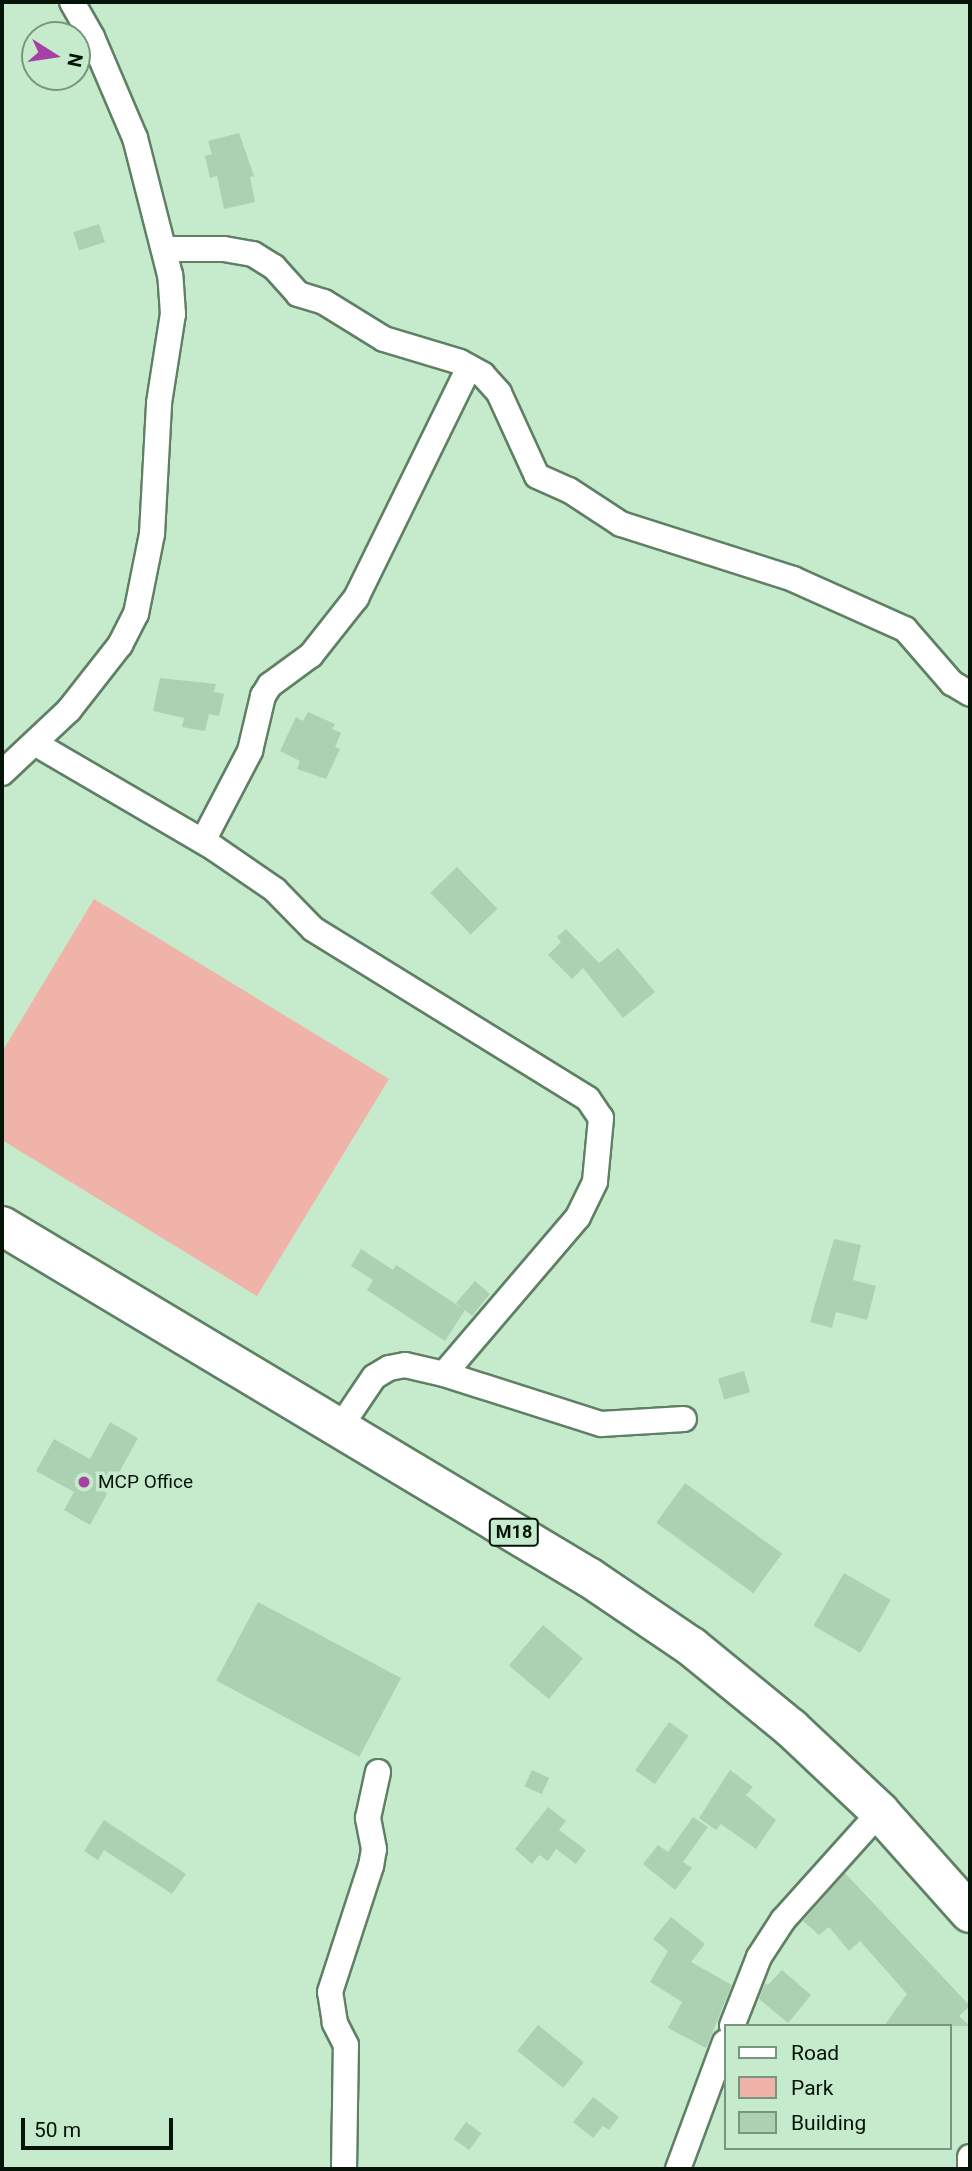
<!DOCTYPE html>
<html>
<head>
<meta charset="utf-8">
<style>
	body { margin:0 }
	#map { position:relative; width:972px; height:2171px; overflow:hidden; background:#c6ebcc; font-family:Roboto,sans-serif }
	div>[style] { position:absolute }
	.green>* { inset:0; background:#f0b3a9 }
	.building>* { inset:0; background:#acd0b2; transform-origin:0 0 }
	.roads { filter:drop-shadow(2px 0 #5f8064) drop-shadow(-2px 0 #5f8064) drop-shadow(0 2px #5f8064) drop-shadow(0 -2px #5f8064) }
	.street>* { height:24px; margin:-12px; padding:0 12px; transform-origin:12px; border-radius:12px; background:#fff }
	.primary>* { height:38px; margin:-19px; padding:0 19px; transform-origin:19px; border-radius:19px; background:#fff }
	.dots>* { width:19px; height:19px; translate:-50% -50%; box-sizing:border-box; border:4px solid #c6ebcc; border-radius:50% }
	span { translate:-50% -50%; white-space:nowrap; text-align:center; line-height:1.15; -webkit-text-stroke:7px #c6ebcc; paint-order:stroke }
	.shield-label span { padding:2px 5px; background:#c6ebcc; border:2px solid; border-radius:5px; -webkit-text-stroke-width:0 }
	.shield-label { font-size:18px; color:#061309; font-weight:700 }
	.poi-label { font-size:19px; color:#061309 }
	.left { translate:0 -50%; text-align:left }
	.frame { position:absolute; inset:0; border:4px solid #061309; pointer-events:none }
	.legend { position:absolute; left:724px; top:2024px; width:228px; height:126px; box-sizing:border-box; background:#c6ebcc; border:2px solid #79957e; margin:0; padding:9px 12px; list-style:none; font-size:21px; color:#061309 }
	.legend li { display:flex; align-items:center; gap:14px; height:35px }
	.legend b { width:35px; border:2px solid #79957e }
	.north { position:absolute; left:21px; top:21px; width:70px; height:70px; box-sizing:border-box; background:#c6ebcc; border:2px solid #79957e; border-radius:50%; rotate:102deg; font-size:19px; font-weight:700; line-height:28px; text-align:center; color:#061309 }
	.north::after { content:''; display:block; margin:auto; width:24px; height:32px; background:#a740a4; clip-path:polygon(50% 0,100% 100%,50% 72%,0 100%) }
	.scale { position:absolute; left:21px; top:2118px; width:152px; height:32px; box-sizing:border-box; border:4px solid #061309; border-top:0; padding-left:9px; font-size:21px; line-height:24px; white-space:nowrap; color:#061309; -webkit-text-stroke:5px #c6ebcc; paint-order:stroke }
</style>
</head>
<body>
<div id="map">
	<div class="green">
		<div style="clip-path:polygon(94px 899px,389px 1079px,257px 1296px,2px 1140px,2px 1052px)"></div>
	</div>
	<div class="building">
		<div style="clip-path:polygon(239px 133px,254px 176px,250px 177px,255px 202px,224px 209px,217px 176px,210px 178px,205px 156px,212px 154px,208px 141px)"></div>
		<div style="left:99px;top:224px;width:19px;height:27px;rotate:72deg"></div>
		<div style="clip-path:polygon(160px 678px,216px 684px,214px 692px,224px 694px,219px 716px,209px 714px,205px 731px,182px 727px,184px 718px,153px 711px)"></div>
		<div style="clip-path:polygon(308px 712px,335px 724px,332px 729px,341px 733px,335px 747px,340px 749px,326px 779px,297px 769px,300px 761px,280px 751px,296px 717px,303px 721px)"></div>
		<div style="left:457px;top:867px;width:58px;height:37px;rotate:46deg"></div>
		<div style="clip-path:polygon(566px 929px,599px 963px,618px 948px,655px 992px,623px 1018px,583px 968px,572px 979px,548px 955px,561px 942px,557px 937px)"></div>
		<div style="clip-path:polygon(834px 1239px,861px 1245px,853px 1280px,876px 1286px,867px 1320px,836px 1312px,832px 1328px,810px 1322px)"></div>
		<div style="clip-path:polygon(361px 1249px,393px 1270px,396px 1265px,465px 1310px,456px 1303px,475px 1281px,490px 1294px,472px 1316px,465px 1310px,445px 1341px,367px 1290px,373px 1280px,351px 1266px)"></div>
		<div style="left:744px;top:1371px;width:22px;height:27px;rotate:74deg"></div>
		<div style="clip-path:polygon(110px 1422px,138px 1438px,90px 1525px,64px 1510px,74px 1492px,36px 1471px,54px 1439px,90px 1459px)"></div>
		<div style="left:685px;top:1483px;width:120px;height:49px;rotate:36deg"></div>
		<div style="left:844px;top:1573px;width:54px;height:61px;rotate:30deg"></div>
		<div style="left:258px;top:1602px;width:162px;height:89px;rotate:28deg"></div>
		<div style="left:543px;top:1625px;width:52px;height:53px;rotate:40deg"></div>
		<div style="left:669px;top:1722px;width:24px;height:59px;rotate:35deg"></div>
		<div style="left:532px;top:1770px;width:19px;height:18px;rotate:25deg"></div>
		<div style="clip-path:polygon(730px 1770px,753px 1787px,746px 1795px,776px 1820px,756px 1849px,721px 1824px,716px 1830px,699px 1818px)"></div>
		<div style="clip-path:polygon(548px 1807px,566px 1821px,559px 1830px,586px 1850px,576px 1864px,556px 1849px,548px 1861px,539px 1855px,532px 1864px,515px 1849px)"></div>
		<div style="clip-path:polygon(693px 1817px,708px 1827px,683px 1862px,692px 1868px,675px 1890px,643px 1864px,658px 1845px,668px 1852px)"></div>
		<div style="clip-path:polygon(104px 1820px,186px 1874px,172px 1894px,104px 1850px,98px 1860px,84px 1851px)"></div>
		<div style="clip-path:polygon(845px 1873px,970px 2006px,959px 2016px,970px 2026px,884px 2026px,907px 1994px,860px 1941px,849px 1951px,829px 1927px,819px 1935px,803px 1921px)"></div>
		<div style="clip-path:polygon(671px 1917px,705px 1944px,691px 1962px,732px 1985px,706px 2048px,668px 2028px,682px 2002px,650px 1982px,668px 1951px,653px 1939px)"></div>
		<div style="clip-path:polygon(782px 1970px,811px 1995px,788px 2023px,759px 1999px,765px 1983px,768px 1985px)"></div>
		<div style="left:538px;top:2025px;width:59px;height:33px;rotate:39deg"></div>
		<div style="clip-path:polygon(593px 2097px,619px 2117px,609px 2130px,603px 2126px,593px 2138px,573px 2122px)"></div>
		<div style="left:466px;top:2122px;width:19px;height:21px;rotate:36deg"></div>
	</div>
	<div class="roads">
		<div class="street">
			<div style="left:164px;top:249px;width:60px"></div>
			<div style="left:224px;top:249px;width:29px;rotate:10deg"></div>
			<div style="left:253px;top:254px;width:25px;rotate:32deg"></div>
			<div style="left:274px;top:267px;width:36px;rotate:48deg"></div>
			<div style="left:298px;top:294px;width:27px;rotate:17deg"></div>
			<div style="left:324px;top:302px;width:70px;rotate:31.7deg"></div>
			<div style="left:384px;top:339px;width:79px;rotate:16.8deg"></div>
			<div style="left:460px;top:362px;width:26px;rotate:29deg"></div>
			<div style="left:483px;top:375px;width:24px;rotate:48deg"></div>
			<div style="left:499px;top:393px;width:91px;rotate:65.4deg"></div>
			<div style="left:537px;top:476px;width:35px;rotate:24deg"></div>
			<div style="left:569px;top:490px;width:62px;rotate:33.2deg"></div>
			<div style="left:621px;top:524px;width:181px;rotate:17.7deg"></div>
			<div style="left:793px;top:579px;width:123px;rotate:24.1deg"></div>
			<div style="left:905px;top:629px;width:72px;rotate:49deg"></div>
			<div style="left:952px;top:683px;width:21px;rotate:31deg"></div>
			<div style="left:36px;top:744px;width:206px;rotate:30.3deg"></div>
			<div style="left:214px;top:848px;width:74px;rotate:34.5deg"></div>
			<div style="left:275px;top:890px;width:54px;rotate:45.7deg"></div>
			<div style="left:313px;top:929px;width:323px;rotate:31.7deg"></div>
			<div style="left:588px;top:1099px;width:23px;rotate:56deg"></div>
			<div style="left:601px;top:1118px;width:64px;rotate:95.4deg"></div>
			<div style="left:595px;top:1182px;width:39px;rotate:116deg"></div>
			<div style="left:578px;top:1217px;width:206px;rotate:130.5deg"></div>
			<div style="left:444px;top:1374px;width:40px;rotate:-167deg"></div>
			<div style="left:405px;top:1365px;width:16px;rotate:169deg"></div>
			<div style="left:389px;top:1368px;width:17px;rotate:149deg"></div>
			<div style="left:374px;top:1377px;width:59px;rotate:124deg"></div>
			<div style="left:2px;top:773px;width:92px;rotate:-43.2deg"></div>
			<div style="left:69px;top:710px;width:83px;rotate:-51.9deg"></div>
			<div style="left:120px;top:645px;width:35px;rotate:-63deg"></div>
			<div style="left:136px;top:614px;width:82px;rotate:-78.7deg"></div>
			<div style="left:152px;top:534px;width:131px;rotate:-86.9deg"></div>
			<div style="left:159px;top:403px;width:90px;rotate:-81.1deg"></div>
			<div style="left:173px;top:314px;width:39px;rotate:-94deg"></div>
			<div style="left:170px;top:275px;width:141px;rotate:-104.3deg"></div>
			<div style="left:135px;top:138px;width:110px;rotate:-113.1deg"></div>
			<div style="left:92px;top:37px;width:40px;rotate:-119.7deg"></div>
			<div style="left:203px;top:841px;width:102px;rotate:-62.4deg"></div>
			<div style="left:250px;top:751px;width:57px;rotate:-76.7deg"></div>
			<div style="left:263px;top:696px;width:13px;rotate:-58deg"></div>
			<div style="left:270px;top:685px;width:51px;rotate:-36.2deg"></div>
			<div style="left:311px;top:655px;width:73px;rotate:-51.7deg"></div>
			<div style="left:356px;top:598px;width:257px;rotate:-63.9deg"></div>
			<div style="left:444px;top:1374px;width:165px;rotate:17.7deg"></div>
			<div style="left:601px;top:1424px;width:83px;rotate:-3.4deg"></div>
			<div style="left:732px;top:2026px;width:74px;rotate:-68.6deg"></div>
			<div style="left:759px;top:1957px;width:44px;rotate:-57deg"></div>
			<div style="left:783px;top:1920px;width:145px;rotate:-48.1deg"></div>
			<div style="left:344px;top:2169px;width:124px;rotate:-89.1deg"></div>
			<div style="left:346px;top:2045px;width:25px;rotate:-117deg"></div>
			<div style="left:335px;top:2023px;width:31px;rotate:-99deg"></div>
			<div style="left:330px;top:1992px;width:133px;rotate:-72deg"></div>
			<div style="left:371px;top:1866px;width:17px;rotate:-80deg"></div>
			<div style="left:374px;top:1849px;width:32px;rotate:-101deg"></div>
			<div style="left:368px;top:1818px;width:47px;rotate:-77.7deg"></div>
			<div style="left:678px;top:2169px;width:135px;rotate:-69.7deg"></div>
			<div style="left:970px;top:2169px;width:12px;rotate:-90deg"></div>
		</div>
		<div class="primary">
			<div style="left:2px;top:1226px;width:685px;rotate:30.91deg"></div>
			<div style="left:590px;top:1578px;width:123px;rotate:34.1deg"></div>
			<div style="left:692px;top:1647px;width:128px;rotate:39.3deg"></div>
			<div style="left:791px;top:1728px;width:122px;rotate:43.3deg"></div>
			<div style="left:880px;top:1812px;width:135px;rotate:48.3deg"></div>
		</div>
	</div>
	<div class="dots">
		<div style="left:84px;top:1482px;background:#a740a4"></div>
	</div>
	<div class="shield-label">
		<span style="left:514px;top:1532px">M18</span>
	</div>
	<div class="poi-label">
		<span class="left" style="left:98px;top:1482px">MCP Office</span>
	</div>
	<div class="frame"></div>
	<ul class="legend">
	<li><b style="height:9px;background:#fff"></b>Road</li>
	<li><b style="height:19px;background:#f0b3a9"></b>Park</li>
	<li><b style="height:19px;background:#acd0b2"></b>Building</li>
	</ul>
	<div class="north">N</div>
	<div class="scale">50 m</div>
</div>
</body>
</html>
